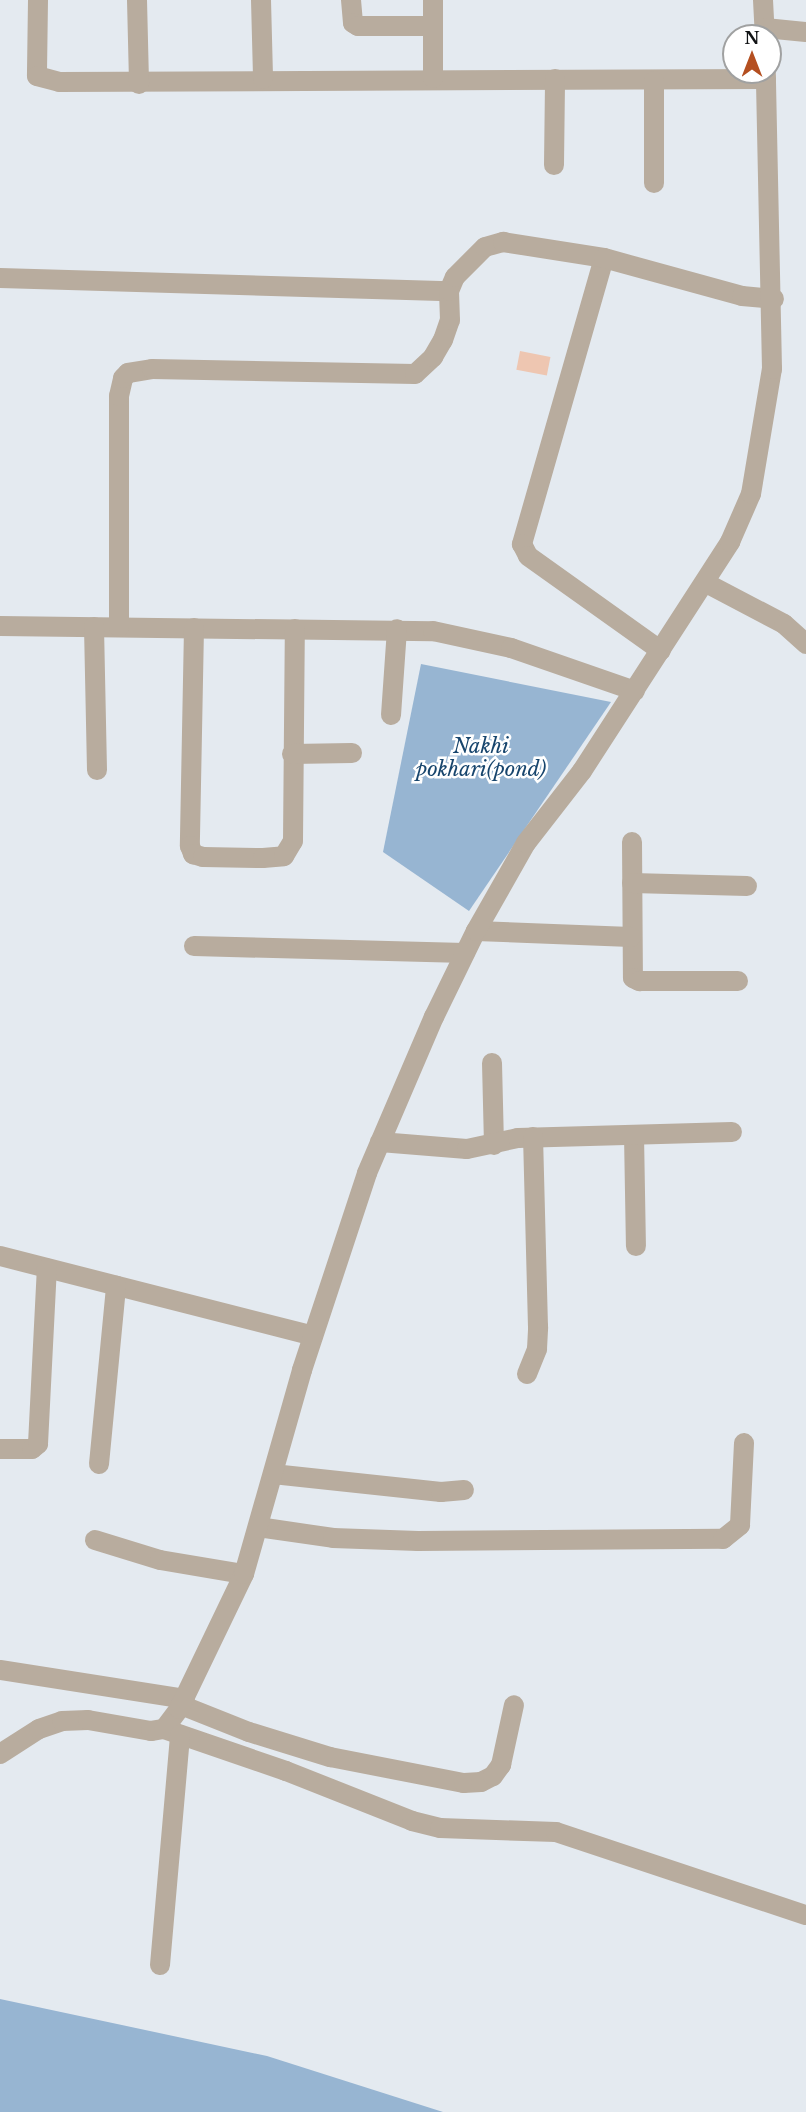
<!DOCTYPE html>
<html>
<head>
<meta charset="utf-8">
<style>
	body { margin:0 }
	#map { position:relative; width:806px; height:2112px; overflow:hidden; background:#e4eaf0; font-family:"Libre Baskerville",serif }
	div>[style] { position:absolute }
	.water>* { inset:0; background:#97b5d2 }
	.building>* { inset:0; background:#eec6b1; transform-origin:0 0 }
	.minor>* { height:20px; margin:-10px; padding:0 10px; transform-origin:10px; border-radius:10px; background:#b8ac9e }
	span { translate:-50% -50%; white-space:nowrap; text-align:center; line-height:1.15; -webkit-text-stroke:5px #fff; paint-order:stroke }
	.water-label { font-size:20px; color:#17456d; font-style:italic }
	.north { position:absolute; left:722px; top:24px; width:60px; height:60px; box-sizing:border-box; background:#fff; border:2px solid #a0a1a1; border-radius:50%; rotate:0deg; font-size:16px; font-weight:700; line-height:24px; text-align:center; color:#111315 }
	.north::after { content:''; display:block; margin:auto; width:21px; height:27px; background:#b44f20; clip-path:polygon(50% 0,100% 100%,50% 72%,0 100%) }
</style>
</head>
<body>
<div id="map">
	<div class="water">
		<div style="clip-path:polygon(421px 664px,611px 702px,469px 911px,383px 852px)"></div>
		<div style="clip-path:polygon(0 1999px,267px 2056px,443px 2112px,0 2112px)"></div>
	</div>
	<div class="building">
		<div style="left:520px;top:351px;width:31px;height:19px;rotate:11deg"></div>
	</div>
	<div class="minor">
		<div style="left:38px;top:0;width:76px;rotate:90.8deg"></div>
		<div style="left:37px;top:76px;width:23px;rotate:15deg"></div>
		<div style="left:59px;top:82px;width:707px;rotate:-0.24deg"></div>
		<div style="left:137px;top:0;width:84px;rotate:88.6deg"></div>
		<div style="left:261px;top:0;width:79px;rotate:88.5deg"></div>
		<div style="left:351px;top:0;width:23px;rotate:85deg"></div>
		<div style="left:353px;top:23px;width:6px;rotate:31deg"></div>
		<div style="left:358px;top:26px;width:75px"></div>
		<div style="left:433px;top:0;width:78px;rotate:90deg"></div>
		<div style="left:763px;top:0;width:36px;rotate:87deg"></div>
		<div style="left:765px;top:28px;width:41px;rotate:5.6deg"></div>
		<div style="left:554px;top:165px;width:86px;rotate:-89.3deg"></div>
		<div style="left:654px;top:183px;width:102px;rotate:-90deg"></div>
		<div style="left:604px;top:258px;width:298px;rotate:106deg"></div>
		<div style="left:522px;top:544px;width:13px;rotate:63deg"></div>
		<div style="left:528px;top:556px;width:163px;rotate:35.5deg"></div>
		<div style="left:0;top:278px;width:449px;rotate:1.7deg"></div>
		<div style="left:706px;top:583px;width:88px;rotate:27.7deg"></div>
		<div style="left:784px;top:624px;width:30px;rotate:42deg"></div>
		<div style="left:0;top:626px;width:433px;rotate:0.7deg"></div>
		<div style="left:433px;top:631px;width:80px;rotate:12.3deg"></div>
		<div style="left:511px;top:648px;width:131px;rotate:19.1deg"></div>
		<div style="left:94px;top:627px;width:143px;rotate:88.8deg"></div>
		<div style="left:119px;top:627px;width:231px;rotate:-90deg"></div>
		<div style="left:119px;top:396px;width:18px;rotate:-77deg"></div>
		<div style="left:123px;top:378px;width:7px;rotate:-45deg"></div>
		<div style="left:128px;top:373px;width:24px;rotate:-9deg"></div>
		<div style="left:152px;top:369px;width:263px;rotate:1.1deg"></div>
		<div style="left:415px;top:374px;width:25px;rotate:-43deg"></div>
		<div style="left:433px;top:357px;width:20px;rotate:-60deg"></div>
		<div style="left:443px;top:340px;width:21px;rotate:-71deg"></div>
		<div style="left:450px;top:320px;width:29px;rotate:-92deg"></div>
		<div style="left:449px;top:291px;width:15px;rotate:-67deg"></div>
		<div style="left:455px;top:277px;width:42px;rotate:-45deg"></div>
		<div style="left:485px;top:247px;width:19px;rotate:-16deg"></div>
		<div style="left:503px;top:242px;width:102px;rotate:9deg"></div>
		<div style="left:604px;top:258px;width:143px;rotate:15.4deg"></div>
		<div style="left:742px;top:296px;width:32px;rotate:5deg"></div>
		<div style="left:194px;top:628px;width:218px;rotate:91.1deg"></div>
		<div style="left:190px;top:846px;width:9px;rotate:69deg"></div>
		<div style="left:193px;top:854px;width:10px;rotate:17deg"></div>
		<div style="left:203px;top:857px;width:60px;rotate:1deg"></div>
		<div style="left:263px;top:858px;width:21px;rotate:-5deg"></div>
		<div style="left:284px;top:856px;width:17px;rotate:-59deg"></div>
		<div style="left:293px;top:841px;width:212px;rotate:-89.5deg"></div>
		<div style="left:391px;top:715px;width:86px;rotate:-86deg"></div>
		<div style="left:292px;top:754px;width:60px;rotate:-1deg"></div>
		<div style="left:632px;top:842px;width:136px;rotate:89.6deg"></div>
		<div style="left:633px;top:978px;width:7px;rotate:27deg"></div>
		<div style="left:639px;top:981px;width:99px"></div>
		<div style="left:632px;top:883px;width:115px;rotate:1.5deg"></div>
		<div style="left:476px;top:931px;width:155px;rotate:2.2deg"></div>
		<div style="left:194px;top:946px;width:271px;rotate:1.5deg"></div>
		<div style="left:492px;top:1063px;width:82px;rotate:88.6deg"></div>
		<div style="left:634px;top:1135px;width:111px;rotate:89deg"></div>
		<div style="left:380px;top:1142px;width:87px;rotate:4.6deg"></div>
		<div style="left:467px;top:1149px;width:52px;rotate:-12.2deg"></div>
		<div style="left:518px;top:1138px;width:214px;rotate:-1.6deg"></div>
		<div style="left:0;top:1256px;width:323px;rotate:14.3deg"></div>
		<div style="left:527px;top:1374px;width:27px;rotate:-68deg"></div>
		<div style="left:537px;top:1349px;width:22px;rotate:-87deg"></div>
		<div style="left:538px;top:1327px;width:190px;rotate:-91.5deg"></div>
		<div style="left:0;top:1449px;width:32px"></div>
		<div style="left:32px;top:1449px;width:8px;rotate:-40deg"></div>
		<div style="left:38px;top:1444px;width:176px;rotate:-87.1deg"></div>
		<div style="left:99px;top:1464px;width:179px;rotate:-84.5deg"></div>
		<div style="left:273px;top:1474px;width:169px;rotate:6.1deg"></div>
		<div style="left:441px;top:1492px;width:23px;rotate:-5deg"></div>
		<div style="left:258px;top:1527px;width:76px;rotate:8.3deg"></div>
		<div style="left:333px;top:1538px;width:85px;rotate:2deg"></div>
		<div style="left:418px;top:1541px;width:305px;rotate:-0.4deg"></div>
		<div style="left:723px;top:1539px;width:22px;rotate:-39deg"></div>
		<div style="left:740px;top:1525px;width:82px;rotate:-87.2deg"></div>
		<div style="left:95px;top:1540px;width:68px;rotate:17.1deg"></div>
		<div style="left:160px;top:1560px;width:85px;rotate:9.5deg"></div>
		<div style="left:0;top:1670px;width:187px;rotate:8.9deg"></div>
		<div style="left:181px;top:1705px;width:73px;rotate:21.7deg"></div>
		<div style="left:249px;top:1732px;width:85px;rotate:17.2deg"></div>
		<div style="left:330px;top:1757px;width:136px;rotate:11deg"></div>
		<div style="left:464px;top:1783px;width:17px;rotate:-3deg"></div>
		<div style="left:481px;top:1782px;width:13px;rotate:-27deg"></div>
		<div style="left:493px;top:1776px;width:14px;rotate:-54deg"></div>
		<div style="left:501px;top:1765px;width:61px;rotate:-77.8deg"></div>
		<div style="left:164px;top:1729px;width:129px;rotate:19deg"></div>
		<div style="left:286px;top:1771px;width:136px;rotate:21.6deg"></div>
		<div style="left:412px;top:1821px;width:29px;rotate:14deg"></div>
		<div style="left:440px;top:1828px;width:116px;rotate:2deg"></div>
		<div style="left:556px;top:1832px;width:263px;rotate:18.4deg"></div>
		<div style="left:0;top:1754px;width:46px;rotate:-32.7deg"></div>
		<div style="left:39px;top:1729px;width:24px;rotate:-19deg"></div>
		<div style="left:62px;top:1721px;width:26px;rotate:-2deg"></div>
		<div style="left:88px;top:1720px;width:64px;rotate:9.9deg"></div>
		<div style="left:151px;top:1731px;width:13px;rotate:-9deg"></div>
		<div style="left:164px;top:1729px;width:25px;rotate:-53deg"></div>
		<div style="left:179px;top:1709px;width:150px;rotate:-64.3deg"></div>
		<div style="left:244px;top:1574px;width:212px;rotate:-74.1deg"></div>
		<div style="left:302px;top:1370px;width:207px;rotate:-71.7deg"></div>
		<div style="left:367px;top:1173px;width:170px;rotate:-66.8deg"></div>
		<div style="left:434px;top:1017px;width:96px;rotate:-64deg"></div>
		<div style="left:476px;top:931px;width:101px;rotate:-60.4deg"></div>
		<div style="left:526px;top:843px;width:91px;rotate:-52.1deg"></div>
		<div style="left:582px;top:771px;width:273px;rotate:-57.1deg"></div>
		<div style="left:730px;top:542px;width:52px;rotate:-66.4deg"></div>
		<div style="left:751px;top:494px;width:127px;rotate:-80.5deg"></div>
		<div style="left:772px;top:369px;width:297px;rotate:-91.2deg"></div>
		<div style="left:160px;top:1965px;width:231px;rotate:-85deg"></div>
	</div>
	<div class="water-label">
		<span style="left:481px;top:758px">Nakhi<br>pokhari(pond)</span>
	</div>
	<div class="north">N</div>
</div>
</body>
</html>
